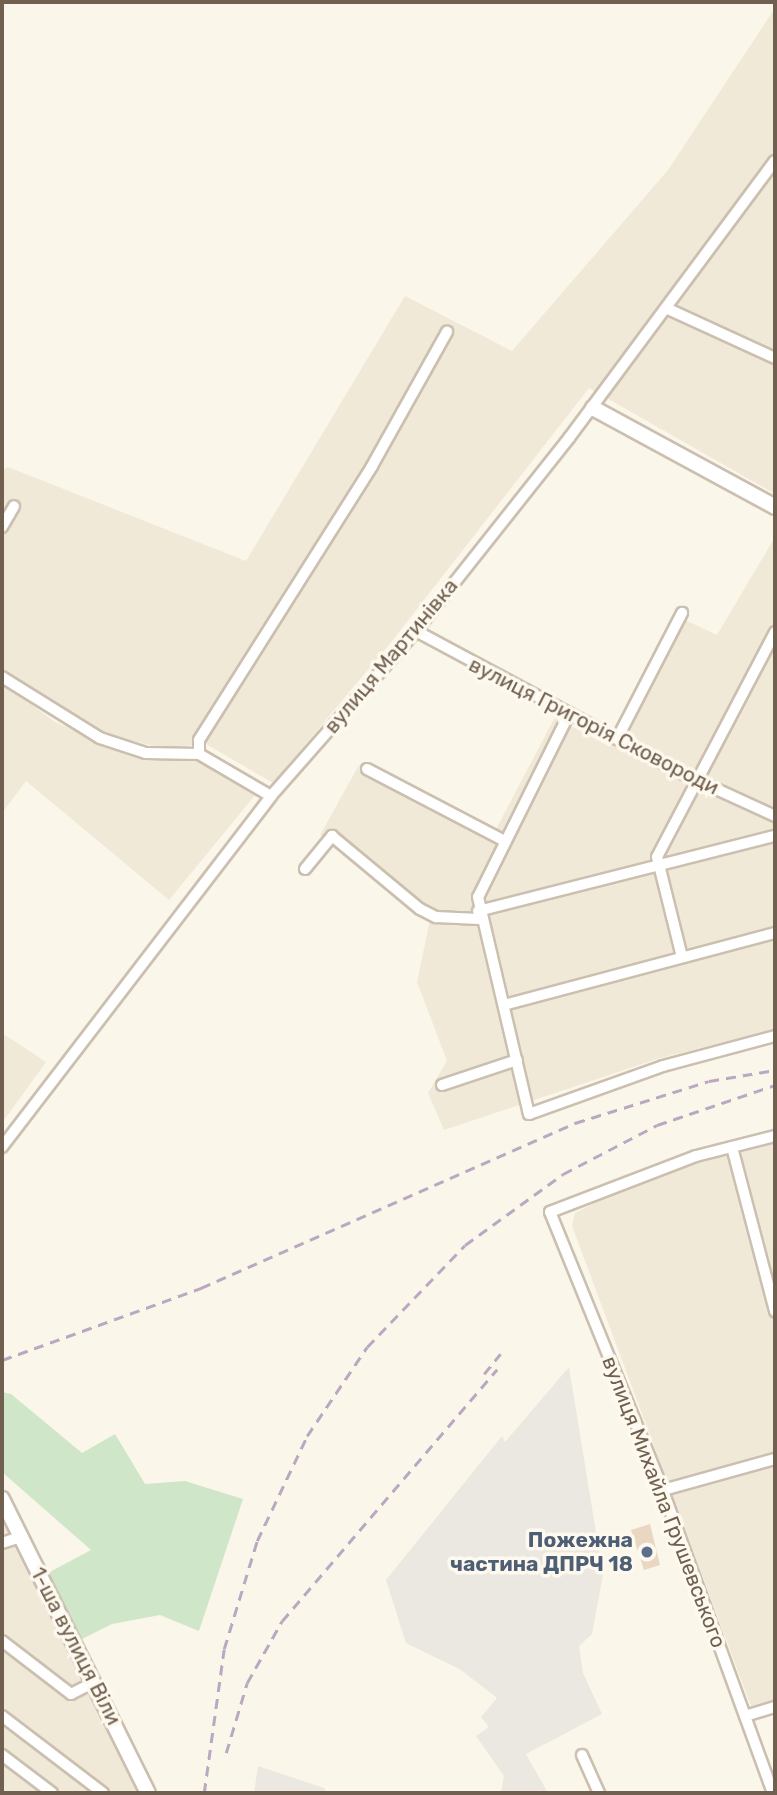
<!DOCTYPE html>
<html>
<head>
<meta charset="utf-8">
<style>
	body { margin:0 }
	#map { position:relative; width:777px; height:1795px; overflow:hidden; background:#faf6e9; font-family:Rubik,sans-serif }
	div>[style] { position:absolute }
	.residential>* { inset:0; background:#f1e9d8 }
	.industrial>* { inset:0; background:#ebe8e1 }
	.green>* { inset:0; background:#d0e6c9 }
	.building>* { inset:0; background:#ead7c2 }
	.roads { filter:drop-shadow(2px 0 #cbbfb0) drop-shadow(-2px 0 #cbbfb0) drop-shadow(0 2px #cbbfb0) drop-shadow(0 -2px #cbbfb0) }
	.street>* { height:10px; margin:-5px; padding:0 5px; transform-origin:5px; border-radius:5px; background:#fff }
	.secondary>* { height:14px; margin:-7px; padding:0 7px; transform-origin:7px; border-radius:7px; background:#fff }
	.rail>* { height:2.5px; margin-top:-1.25px; transform-origin:0; background:repeating-linear-gradient(90deg,#baa8c3 0 10px,transparent 0 17px) }
	.dots>* { width:19px; height:19px; translate:-50% -50%; box-sizing:border-box; border:4px solid #fdf9ef; border-radius:50% }
	span { translate:-50% -50%; white-space:nowrap; text-align:center; line-height:1.15; -webkit-text-stroke:7px #fdf9ef; paint-order:stroke }
	.street-label { font-size:21px; color:#71604f }
	.service-label { font-size:21px; color:#4e5e75; font-weight:700 }
	.right { translate:-100% -50%; text-align:right }
	.frame { position:absolute; inset:0; border:4px solid #71604f; pointer-events:none }
</style>
</head>
<body>
<div id="map">
	<div class="residential">
		<div style="clip-path:polygon(775px 8px,775px 494px,589px 388px,392px 641px,273px 783px,206px 744px,164px 748px,113px 737px,2px 671px,2px 471px,8px 467px,246px 561px,405px 296px,512px 351px,668px 170px)"></div>
		<div style="clip-path:polygon(775px 537px,775px 1029px,657px 1059px,444px 1130px,428px 1093px,447px 1061px,417px 982px,430px 920px,320px 835px,359px 765px,496px 829px,555px 717px,610px 747px,681px 618px,717px 635px)"></div>
		<div style="clip-path:polygon(2px 683px,55px 722px,132px 756px,197px 756px,256px 794px,169px 900px,26px 781px,2px 813px)"></div>
		<div style="clip-path:polygon(2px 1033px,46px 1062px,2px 1123px)"></div>
		<div style="clip-path:polygon(775px 1139px,775px 1703px,752px 1709px,572px 1226px,575px 1213px,631px 1185px)"></div>
		<div style="clip-path:polygon(2px 1514px,118px 1747px,138px 1793px,2px 1793px)"></div>
	</div>
	<div class="industrial">
		<div style="clip-path:polygon(569px 1367px,603px 1575px,592px 1634px,579px 1646px,583px 1673px,602px 1714px,526px 1754px,548px 1793px,501px 1793px,504px 1776px,476px 1736px,489px 1727px,481px 1717px,497px 1698px,461px 1670px,406px 1643px,386px 1580px,502px 1436px,505px 1442px)"></div>
		<div style="clip-path:polygon(258px 1766px,324px 1788px,327px 1793px,254px 1793px)"></div>
	</div>
	<div class="green">
		<div style="clip-path:polygon(2px 1392px,11px 1394px,82px 1453px,115px 1434px,145px 1484px,185px 1481px,243px 1499px,199px 1631px,160px 1615px,112px 1624px,78px 1641px,46px 1574px,91px 1550px,2px 1472px)"></div>
	</div>
	<div class="building">
		<div style="clip-path:polygon(650px 1524px,660px 1565px,644px 1570px,631px 1530px)"></div>
	</div>
	<div class="roads">
		<div class="street">
			<div style="left:668px;top:309px;width:118px;rotate:24.6deg"></div>
			<div style="left:2px;top:527px;width:24px;rotate:-60deg"></div>
			<div style="left:416px;top:631px;width:298px;rotate:28.2deg"></div>
			<div style="left:679px;top:772px;width:106px;rotate:24.6deg"></div>
			<div style="left:2px;top:677px;width:115px;rotate:31.9deg"></div>
			<div style="left:100px;top:738px;width:48px;rotate:18.1deg"></div>
			<div style="left:146px;top:753px;width:53px;rotate:1.1deg"></div>
			<div style="left:199px;top:754px;width:83px;rotate:30.3deg"></div>
			<div style="left:569px;top:714px;width:204px;rotate:116.4deg"></div>
			<div style="left:478px;top:897px;width:223px;rotate:76.8deg"></div>
			<div style="left:529px;top:1114px;width:142px;rotate:-19.7deg"></div>
			<div style="left:663px;top:1066px;width:116px;rotate:-15deg"></div>
			<div style="left:617px;top:739px;width:142px;rotate:-62.7deg"></div>
			<div style="left:199px;top:754px;width:14px;rotate:-90deg"></div>
			<div style="left:199px;top:740px;width:324px;rotate:-57.7deg"></div>
			<div style="left:372px;top:466px;width:154px;rotate:-60.8deg"></div>
			<div style="left:367px;top:769px;width:153px;rotate:27.6deg"></div>
			<div style="left:305px;top:869px;width:43px;rotate:-50.7deg"></div>
			<div style="left:332px;top:836px;width:114px;rotate:39.7deg"></div>
			<div style="left:420px;top:909px;width:18px;rotate:27deg"></div>
			<div style="left:436px;top:917px;width:43px;rotate:2.7deg"></div>
			<div style="left:478px;top:911px;width:306px;rotate:-14.2deg"></div>
			<div style="left:682px;top:957px;width:103px;rotate:-104deg"></div>
			<div style="left:657px;top:857px;width:254px;rotate:-62.3deg"></div>
			<div style="left:504px;top:1005px;width:280px;rotate:-14.9deg"></div>
			<div style="left:442px;top:1085px;width:79px;rotate:-18.4deg"></div>
			<div style="left:2px;top:1147px;width:442px;rotate:-52.5deg"></div>
			<div style="left:271px;top:796px;width:220px;rotate:-48.7deg"></div>
			<div style="left:416px;top:631px;width:246px;rotate:-51.6deg"></div>
			<div style="left:569px;top:438px;width:345px;rotate:-53.4deg"></div>
			<div style="left:732px;top:1147px;width:170px;rotate:75.3deg"></div>
			<div style="left:663px;top:1490px;width:116px;rotate:-15.5deg"></div>
			<div style="left:2px;top:1543px;width:19px;rotate:-18deg"></div>
			<div style="left:2px;top:1641px;width:87px;rotate:37.5deg"></div>
			<div style="left:71px;top:1694px;width:25px;rotate:-27deg"></div>
			<div style="left:2px;top:1716px;width:127px;rotate:37.3deg"></div>
			<div style="left:745px;top:1716px;width:31px;rotate:-17deg"></div>
			<div style="left:2px;top:1755px;width:63px;rotate:37.2deg"></div>
			<div style="left:582px;top:1755px;width:42px;rotate:65.9deg"></div>
			<div style="left:773px;top:1793px;width:322px;rotate:-110deg"></div>
			<div style="left:663px;top:1490px;width:300px;rotate:-112.1deg"></div>
			<div style="left:550px;top:1212px;width:156px;rotate:-21deg"></div>
			<div style="left:696px;top:1156px;width:81px;rotate:-14.2deg"></div>
		</div>
		<div class="secondary">
			<div style="left:593px;top:408px;width:207px;rotate:28.5deg"></div>
			<div style="left:2px;top:1499px;width:328px;rotate:63.6deg"></div>
		</div>
	</div>
	<div class="rail">
		<div style="left:2px;top:1360px;width:212px;rotate:-19.9deg"></div>
		<div style="left:201px;top:1288px;width:409px;rotate:-23.8deg"></div>
		<div style="left:575px;top:1123px;width:140px;rotate:-17.4deg"></div>
		<div style="left:709px;top:1081px;width:67px;rotate:-9.5deg"></div>
		<div style="left:484px;top:1374px;width:26px;rotate:-51deg"></div>
		<div style="left:226px;top:1753px;width:73px;rotate:-73.3deg"></div>
		<div style="left:247px;top:1683px;width:71px;rotate:-60.6deg"></div>
		<div style="left:282px;top:1621px;width:331px;rotate:-49.5deg"></div>
		<div style="left:204px;top:1793px;width:145px;rotate:-82.1deg"></div>
		<div style="left:224px;top:1649px;width:113px;rotate:-73deg"></div>
		<div style="left:257px;top:1541px;width:116px;rotate:-64.5deg"></div>
		<div style="left:307px;top:1436px;width:107px;rotate:-56deg"></div>
		<div style="left:367px;top:1347px;width:141px;rotate:-46.1deg"></div>
		<div style="left:465px;top:1245px;width:121px;rotate:-35.9deg"></div>
		<div style="left:563px;top:1174px;width:106px;rotate:-27.5deg"></div>
		<div style="left:657px;top:1125px;width:125px;rotate:-18.7deg"></div>
	</div>
	<div class="dots">
		<div style="left:647px;top:1552px;background:#5c6f8a"></div>
	</div>
	<div class="street-label">
		<span style="left:391px;top:656px;rotate:-50deg">вулиця Мартинівка</span>
		<span style="left:594px;top:726px;rotate:27deg">вулиця Григорія Сковороди</span>
		<span style="left:664px;top:1502px;rotate:69deg">вулиця Михайла Грушевського</span>
		<span style="left:76px;top:1646px;rotate:63deg">1-ша вулиця Віли</span>
	</div>
	<div class="service-label">
		<span class="right" style="left:633px;top:1552px">Пожежна<br>частина ДПРЧ 18</span>
	</div>
	<div class="frame"></div>
</div>
</body>
</html>
